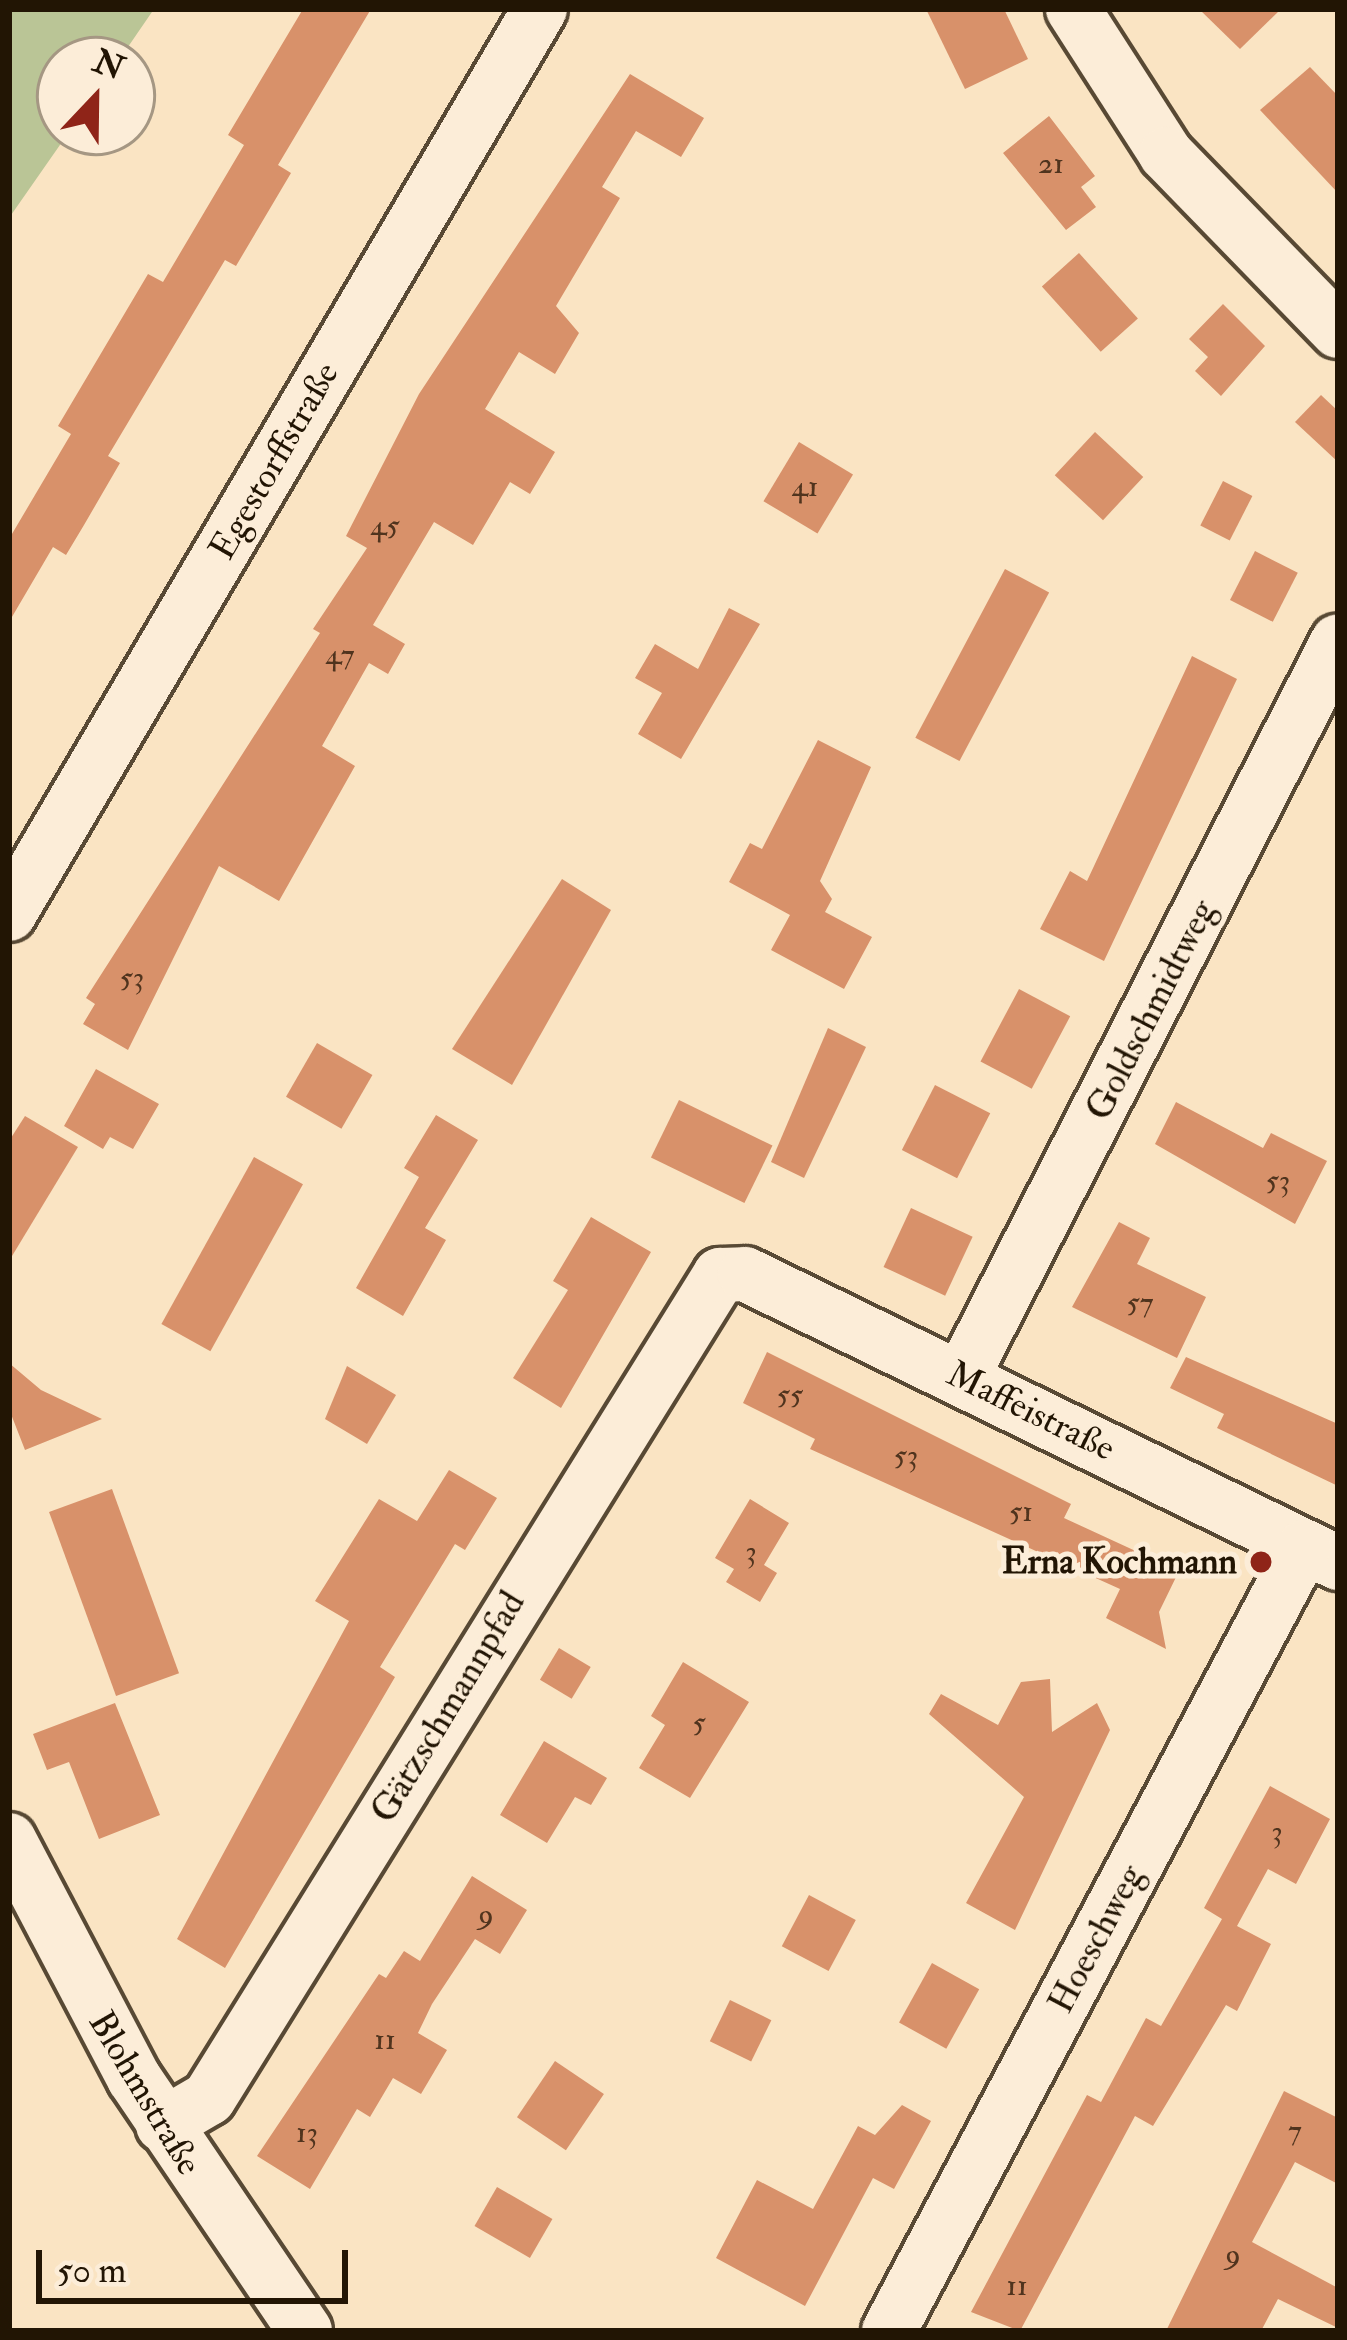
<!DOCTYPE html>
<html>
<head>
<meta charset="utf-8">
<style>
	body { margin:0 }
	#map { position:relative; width:1347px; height:2340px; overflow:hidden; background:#fae4c3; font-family:"IM FELL Double Pica",serif }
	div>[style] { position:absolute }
	.green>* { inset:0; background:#bac596 }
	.building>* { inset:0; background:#d8916a; transform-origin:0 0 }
	.roads { filter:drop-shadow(3px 0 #584934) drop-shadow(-3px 0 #584934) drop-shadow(0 3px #584934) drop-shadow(0 -3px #584934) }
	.minor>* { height:54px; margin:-27px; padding:0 27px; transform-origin:27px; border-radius:27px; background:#fcedd8 }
	.dots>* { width:33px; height:33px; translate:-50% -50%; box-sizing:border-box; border:6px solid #fcedd8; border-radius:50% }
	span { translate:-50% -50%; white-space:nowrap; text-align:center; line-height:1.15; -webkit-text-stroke:10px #fcedd8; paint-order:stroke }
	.number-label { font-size:30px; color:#50341e }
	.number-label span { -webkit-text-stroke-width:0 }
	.street-label { font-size:36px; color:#221504 }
	.poi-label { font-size:36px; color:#221504; font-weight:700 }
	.right { translate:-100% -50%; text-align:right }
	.frame { position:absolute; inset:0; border:12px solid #221504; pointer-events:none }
	.north { position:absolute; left:36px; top:36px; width:120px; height:120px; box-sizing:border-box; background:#fcedd8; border:3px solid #a59783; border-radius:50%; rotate:22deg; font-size:33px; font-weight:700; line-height:48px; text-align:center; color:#221504 }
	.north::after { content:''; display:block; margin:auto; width:42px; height:54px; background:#8f2418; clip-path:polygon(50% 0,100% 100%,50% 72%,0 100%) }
	.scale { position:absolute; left:36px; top:2250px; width:312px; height:54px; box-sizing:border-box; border:6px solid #221504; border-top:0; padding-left:15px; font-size:36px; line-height:42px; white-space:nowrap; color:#221504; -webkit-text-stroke:9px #fcedd8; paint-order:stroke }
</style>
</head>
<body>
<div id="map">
	<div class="green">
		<div style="clip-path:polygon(9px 9px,154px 9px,119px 60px,60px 60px,60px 132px,69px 132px,9px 218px)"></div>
	</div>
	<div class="building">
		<div style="clip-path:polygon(303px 9px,371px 9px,278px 165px,291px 173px,236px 266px,225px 260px,108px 456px,120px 463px,84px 525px,66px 555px,53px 547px,9px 622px,9px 539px,71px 434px,58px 426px,148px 274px,163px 282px,244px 145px,228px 135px)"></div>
		<div style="clip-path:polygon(926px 9px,1004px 9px,1028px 59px,965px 89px)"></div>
		<div style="clip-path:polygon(1199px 9px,1281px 9px,1240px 49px)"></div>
		<div style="clip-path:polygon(1310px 67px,1338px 96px,1338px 193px,1260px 110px)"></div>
		<div style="clip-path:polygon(630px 74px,704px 118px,681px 157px,636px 131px,602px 187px,620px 198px,556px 306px,579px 333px,555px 374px,519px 352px,485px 409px,555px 452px,530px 494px,510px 482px,473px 545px,434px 522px,373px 625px,405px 644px,388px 674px,369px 663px,322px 746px,355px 766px,279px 901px,219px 866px,128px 1050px,83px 1024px,95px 1004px,86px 998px,320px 633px,313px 629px,367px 548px,346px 536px,419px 394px)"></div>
		<div style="clip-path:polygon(1049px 116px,1095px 176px,1081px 187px,1096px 207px,1066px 230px,1003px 153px)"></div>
		<div style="left:1079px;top:253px;width:88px;height:50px;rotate:48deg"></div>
		<div style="clip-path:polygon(1223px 304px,1265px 346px,1221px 396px,1195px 371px,1208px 357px,1189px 339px)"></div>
		<div style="clip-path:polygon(1321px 395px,1338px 411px,1338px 462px,1295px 422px)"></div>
		<div style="left:1095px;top:432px;width:66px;height:59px;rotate:43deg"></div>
		<div style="left:799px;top:442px;width:63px;height:69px;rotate:31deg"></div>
		<div style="left:1223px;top:481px;width:33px;height:50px;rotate:27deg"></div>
		<div style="left:1255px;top:551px;width:48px;height:55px;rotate:27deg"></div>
		<div style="left:1005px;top:569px;width:50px;height:191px;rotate:28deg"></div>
		<div style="clip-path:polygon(729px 608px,760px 624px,681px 759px,638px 734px,662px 693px,635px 678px,655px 644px,698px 669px)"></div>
		<div style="clip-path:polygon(1192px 656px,1237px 679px,1104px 961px,1040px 929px,1070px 871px,1087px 881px)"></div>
		<div style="clip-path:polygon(818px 740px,871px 767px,820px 881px,832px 899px,825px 912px,872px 937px,844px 989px,771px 950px,790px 915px,729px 882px,750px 843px,762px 849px)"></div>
		<div style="clip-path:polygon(562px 879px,611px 910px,512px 1085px,452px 1049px)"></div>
		<div style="left:1019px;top:989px;width:58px;height:82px;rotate:28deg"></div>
		<div style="clip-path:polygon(828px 1028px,866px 1047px,804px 1178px,771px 1162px)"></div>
		<div style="left:317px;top:1043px;width:64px;height:62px;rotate:30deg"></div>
		<div style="clip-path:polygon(96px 1069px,159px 1104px,133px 1149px,110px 1137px,103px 1149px,64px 1126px)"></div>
		<div style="left:935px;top:1085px;width:62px;height:73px;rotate:27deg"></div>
		<div style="left:679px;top:1100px;width:104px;height:64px;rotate:26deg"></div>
		<div style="clip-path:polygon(1176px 1102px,1263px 1148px,1271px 1133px,1327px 1161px,1295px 1224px,1155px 1144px)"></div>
		<div style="clip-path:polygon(436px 1115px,478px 1140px,425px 1228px,446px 1240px,403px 1316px,356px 1288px,419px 1177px,404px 1168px)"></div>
		<div style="clip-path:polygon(25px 1116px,78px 1147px,9px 1261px,9px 1141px)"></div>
		<div style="left:254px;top:1157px;width:56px;height:191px;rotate:29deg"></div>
		<div style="left:911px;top:1208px;width:68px;height:65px;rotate:25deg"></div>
		<div style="clip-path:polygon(591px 1217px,651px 1252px,561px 1408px,513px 1378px,568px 1290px,553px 1281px)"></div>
		<div style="clip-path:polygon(1119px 1222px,1150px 1238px,1137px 1264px,1206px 1297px,1177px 1358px,1072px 1307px)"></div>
		<div style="clip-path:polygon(767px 1352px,1071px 1504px,1064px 1518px,1179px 1571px,1159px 1612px,1166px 1649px,1106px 1618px,1120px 1589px,810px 1449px,815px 1439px,743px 1403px)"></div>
		<div style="clip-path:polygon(1186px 1357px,1338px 1424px,1338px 1486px,1217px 1428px,1224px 1414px,1170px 1388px)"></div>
		<div style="clip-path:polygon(9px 1363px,41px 1390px,102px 1419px,25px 1450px,9px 1409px)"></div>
		<div style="clip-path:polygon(347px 1366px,396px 1395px,367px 1444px,325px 1419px)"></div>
		<div style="clip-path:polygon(449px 1470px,497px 1498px,465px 1550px,455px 1544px,380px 1667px,395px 1677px,225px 1968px,177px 1939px,349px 1621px,315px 1601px,379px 1499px,417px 1521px)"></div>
		<div style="left:112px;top:1489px;width:196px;height:67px;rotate:70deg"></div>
		<div style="clip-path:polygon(750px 1499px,789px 1523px,764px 1565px,777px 1573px,760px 1602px,726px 1582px,734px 1569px,715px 1558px)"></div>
		<div style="left:559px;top:1648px;width:37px;height:37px;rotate:31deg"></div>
		<div style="clip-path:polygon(683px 1662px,749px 1702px,690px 1798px,639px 1768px,665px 1725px,651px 1716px)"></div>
		<div style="clip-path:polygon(1050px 1679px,1052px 1732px,1097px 1703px,1110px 1730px,1015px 1930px,966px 1903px,1024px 1797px,929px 1714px,941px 1694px,998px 1725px,1021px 1682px)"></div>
		<div style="clip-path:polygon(115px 1703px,160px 1815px,99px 1839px,69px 1762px,47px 1770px,33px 1734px)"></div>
		<div style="clip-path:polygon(544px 1741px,607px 1778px,591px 1805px,575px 1797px,547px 1843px,500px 1815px)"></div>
		<div style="clip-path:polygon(1270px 1786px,1330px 1819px,1296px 1884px,1268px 1869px,1237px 1926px,1271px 1944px,1237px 2011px,1226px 2005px,1153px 2126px,1135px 2116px,1020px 2331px,971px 2312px,1087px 2095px,1101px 2102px,1146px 2018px,1161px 2026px,1222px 1919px,1204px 1908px)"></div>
		<div style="clip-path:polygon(472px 1876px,527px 1910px,500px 1954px,475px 1939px,432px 2004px,418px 2033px,447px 2050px,421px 2094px,393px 2078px,370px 2117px,357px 2109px,310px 2189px,257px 2156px,379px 1974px,386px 1978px,404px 1951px,420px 1961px)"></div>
		<div style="left:809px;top:1895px;width:53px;height:58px;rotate:28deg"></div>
		<div style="left:932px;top:1963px;width:54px;height:68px;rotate:29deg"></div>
		<div style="left:730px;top:2000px;width:46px;height:46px;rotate:26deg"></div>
		<div style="left:555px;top:2061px;width:59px;height:68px;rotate:34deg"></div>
		<div style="clip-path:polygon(1284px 2091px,1338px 2118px,1338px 2184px,1295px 2162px,1252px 2242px,1338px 2288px,1338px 2328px,1278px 2299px,1261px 2331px,1166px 2331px)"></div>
		<div style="clip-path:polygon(902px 2105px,931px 2121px,894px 2189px,873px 2178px,805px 2306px,716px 2258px,757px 2180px,813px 2209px,858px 2126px,875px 2135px)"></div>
		<div style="left:497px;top:2187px;width:64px;height:45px;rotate:30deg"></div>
	</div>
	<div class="roads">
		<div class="minor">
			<div style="left:1073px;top:9px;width:172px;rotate:57.3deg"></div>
			<div style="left:1166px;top:154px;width:247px;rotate:45.8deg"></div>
			<div style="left:9px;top:914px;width:1049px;rotate:-59.6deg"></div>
			<div style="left:962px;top:1377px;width:826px;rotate:-62.94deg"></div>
			<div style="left:9px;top:1840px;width:269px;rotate:62.3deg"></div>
			<div style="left:134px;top:2078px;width:305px;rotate:55.9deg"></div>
			<div style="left:163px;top:2125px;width:53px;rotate:-30.4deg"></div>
			<div style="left:209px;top:2098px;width:969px;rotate:-58.16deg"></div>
			<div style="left:720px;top:1275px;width:25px;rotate:-2deg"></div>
			<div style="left:745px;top:1274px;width:660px;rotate:25.98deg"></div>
			<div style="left:889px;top:2331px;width:887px;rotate:-62.11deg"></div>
		</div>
	</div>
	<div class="dots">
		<div style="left:1261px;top:1562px;background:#8f2418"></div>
	</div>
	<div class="number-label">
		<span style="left:1051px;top:164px">21</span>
		<span style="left:805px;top:487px">41</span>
		<span style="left:385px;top:526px">45</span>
		<span style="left:340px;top:655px">47</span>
		<span style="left:132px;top:978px">53</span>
		<span style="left:1278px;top:1181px">53</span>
		<span style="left:1140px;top:1303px">57</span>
		<span style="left:790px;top:1395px">55</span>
		<span style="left:906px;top:1456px">53</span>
		<span style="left:1021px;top:1512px">51</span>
		<span style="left:751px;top:1552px">3</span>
		<span style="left:699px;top:1723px">5</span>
		<span style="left:1277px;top:1832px">3</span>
		<span style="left:486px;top:1915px">9</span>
		<span style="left:385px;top:2040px">11</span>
		<span style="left:1295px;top:2131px">7</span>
		<span style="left:307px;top:2133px">13</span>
		<span style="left:1233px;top:2255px">9</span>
		<span style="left:1017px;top:2286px">11</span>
	</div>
	<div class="street-label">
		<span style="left:274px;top:461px;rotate:-60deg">Egestorffstraße</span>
		<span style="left:1151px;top:1010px;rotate:-63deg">Goldschmidtweg</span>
		<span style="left:1031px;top:1411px;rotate:26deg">Maffeistraße</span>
		<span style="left:448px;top:1707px;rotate:-59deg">Gätzschmannpfad</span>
		<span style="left:1096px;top:1939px;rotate:-62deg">Hoeschweg</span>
		<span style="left:145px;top:2093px;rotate:59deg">Blohmstraße</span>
	</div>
	<div class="poi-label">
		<span class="right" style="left:1237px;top:1562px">Erna Kochmann</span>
	</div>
	<div class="frame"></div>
	<div class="north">N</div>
	<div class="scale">50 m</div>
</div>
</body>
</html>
